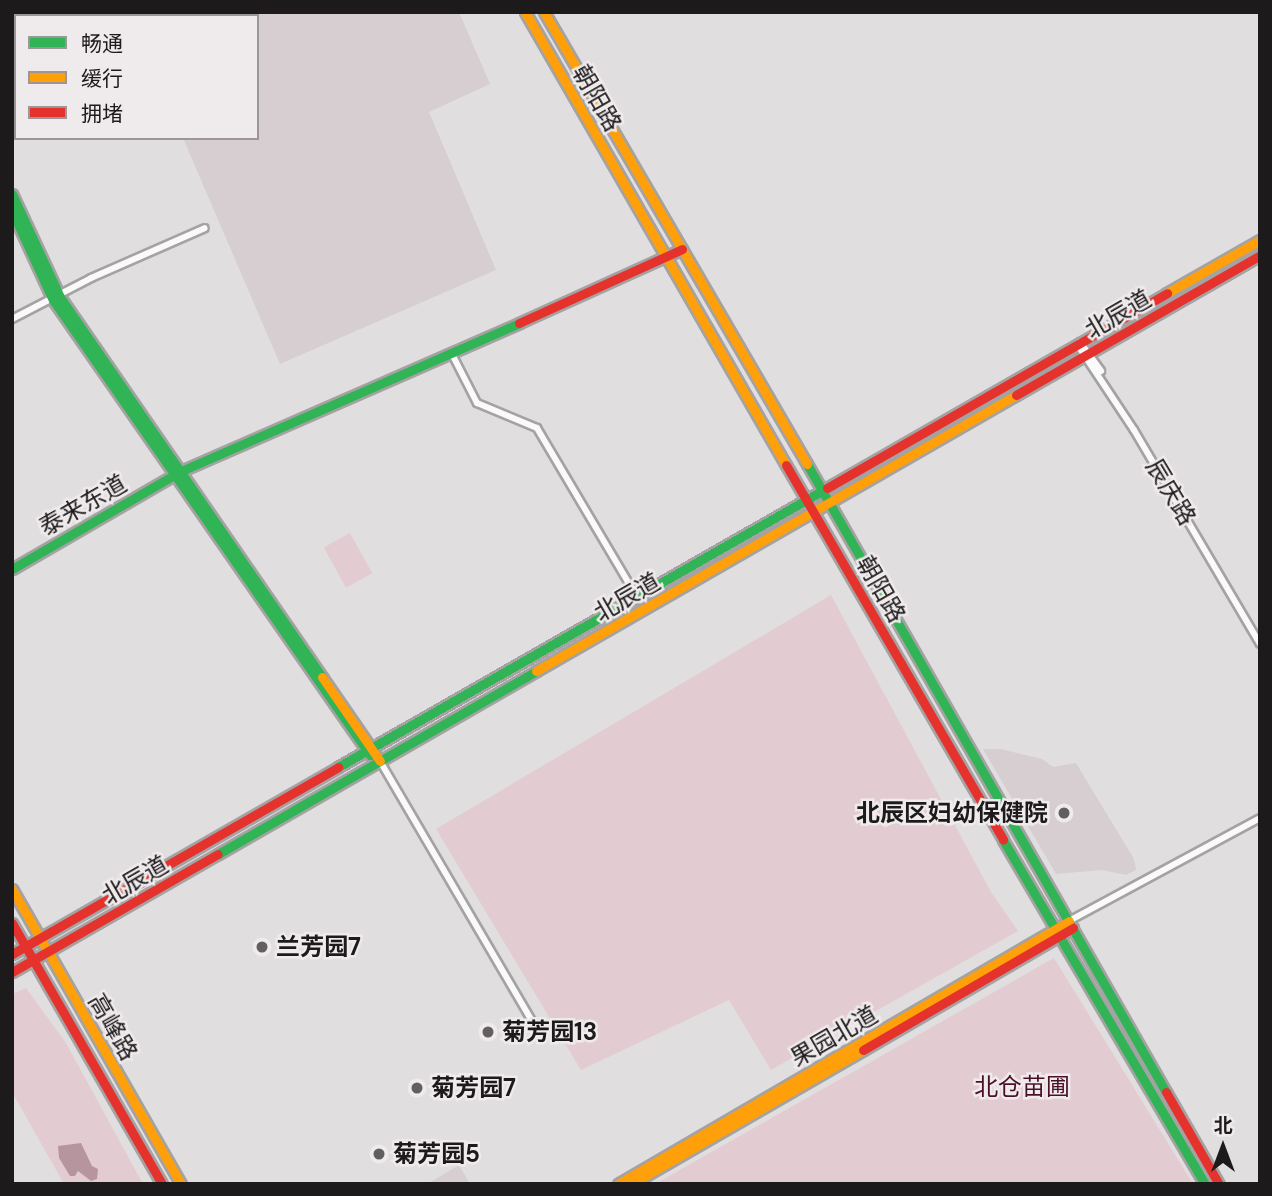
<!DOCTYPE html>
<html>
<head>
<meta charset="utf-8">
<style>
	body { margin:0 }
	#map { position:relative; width:1272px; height:1196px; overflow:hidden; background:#e1dedf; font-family:"DM Sans","Noto Sans SC",sans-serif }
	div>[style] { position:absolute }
	.built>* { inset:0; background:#d6ced0 }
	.green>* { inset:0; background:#e2ccd2; transform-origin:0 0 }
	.water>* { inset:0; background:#b7959f }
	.roads { filter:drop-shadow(2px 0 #a4a2a2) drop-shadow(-2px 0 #a4a2a2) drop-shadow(0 2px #a4a2a2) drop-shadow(0 -2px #a4a2a2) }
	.street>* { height:6px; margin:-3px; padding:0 3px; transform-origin:3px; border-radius:3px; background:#fafafa }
	.fast>* { height:9px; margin:-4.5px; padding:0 4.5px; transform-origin:4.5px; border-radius:4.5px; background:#30b455 }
	.slow>* { height:9px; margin:-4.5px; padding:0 4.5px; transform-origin:4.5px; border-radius:4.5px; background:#ff9f0a }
	.jam>* { height:9px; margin:-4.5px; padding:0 4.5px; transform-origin:4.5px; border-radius:4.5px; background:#e5322d }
	.dots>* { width:19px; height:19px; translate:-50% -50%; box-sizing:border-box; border:4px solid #efeaeb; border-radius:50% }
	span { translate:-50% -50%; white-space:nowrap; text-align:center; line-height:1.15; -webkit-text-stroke:5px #efeaeb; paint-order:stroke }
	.street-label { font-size:24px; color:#1c1a1b }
	.poi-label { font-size:24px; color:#1c1a1b; font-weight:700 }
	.right { translate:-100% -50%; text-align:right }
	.left { translate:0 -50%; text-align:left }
	.park-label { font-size:24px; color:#4b0f28 }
	.frame { position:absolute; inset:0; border:14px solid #1c1a1b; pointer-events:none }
	.legend { position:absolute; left:14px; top:14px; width:245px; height:126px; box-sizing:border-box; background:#efeaeb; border:2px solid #9b9798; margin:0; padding:9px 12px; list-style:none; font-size:21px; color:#1c1a1b }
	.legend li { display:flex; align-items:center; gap:14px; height:35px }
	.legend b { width:35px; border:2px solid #9b9798 }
	.north { position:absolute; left:1188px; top:1112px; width:70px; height:70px; -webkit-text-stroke:5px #efeaeb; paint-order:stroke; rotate:0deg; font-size:19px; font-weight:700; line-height:28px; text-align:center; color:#1c1a1b }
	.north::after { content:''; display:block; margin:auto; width:24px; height:32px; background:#1c1a1b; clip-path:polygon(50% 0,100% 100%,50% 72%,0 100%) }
</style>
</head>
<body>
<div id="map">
	<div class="built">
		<div style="clip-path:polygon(237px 12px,459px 12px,490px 84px,429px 112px,496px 270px,280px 364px,183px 138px,257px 138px,257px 16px,229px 16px)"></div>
		<div style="clip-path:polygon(983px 749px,1001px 749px,1042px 759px,1053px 767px,1076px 763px,1134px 859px,1136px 870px,1126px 875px,1102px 870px,1056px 874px)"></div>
		<div style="clip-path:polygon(459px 1165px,470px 1184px,427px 1184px)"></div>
	</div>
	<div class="green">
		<div style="left:350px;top:533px;width:46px;height:30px;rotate:61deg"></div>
		<div style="clip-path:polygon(831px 595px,991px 892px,1018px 931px,771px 1070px,729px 1000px,581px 1070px,436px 829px)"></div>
		<div style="clip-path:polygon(1054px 958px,1193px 1184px,655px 1184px)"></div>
		<div style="clip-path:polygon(26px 988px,66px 1043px,143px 1184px,64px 1184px,12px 1092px,12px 994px)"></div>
	</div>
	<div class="water">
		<div style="clip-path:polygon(81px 1143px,92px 1166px,98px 1169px,97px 1179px,91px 1181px,78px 1171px,75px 1176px,70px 1176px,59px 1158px,58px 1146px)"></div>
	</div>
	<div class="roads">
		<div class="street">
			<div style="left:12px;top:319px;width:89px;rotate:-27.4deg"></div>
			<div style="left:91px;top:278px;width:124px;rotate:-23.7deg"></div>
			<div style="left:1080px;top:342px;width:36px;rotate:54deg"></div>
			<div style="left:1077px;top:344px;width:103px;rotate:56.5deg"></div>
			<div style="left:1134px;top:430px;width:248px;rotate:59.5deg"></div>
			<div style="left:452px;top:354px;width:55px;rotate:63deg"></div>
			<div style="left:477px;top:403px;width:65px;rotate:22.6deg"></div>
			<div style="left:537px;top:428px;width:196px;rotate:59.4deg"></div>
			<div style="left:380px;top:761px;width:311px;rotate:59.7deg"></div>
			<div style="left:1069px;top:921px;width:217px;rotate:-28.3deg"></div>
		</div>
		<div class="fast">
			<div style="left:12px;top:194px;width:114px;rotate:65deg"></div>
			<div style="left:60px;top:297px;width:462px;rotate:55.4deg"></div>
			<div style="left:12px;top:211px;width:98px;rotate:65.3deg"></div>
			<div style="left:53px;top:300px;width:555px;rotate:55.13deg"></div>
			<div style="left:807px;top:464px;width:723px;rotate:60.25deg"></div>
			<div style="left:12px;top:569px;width:195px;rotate:-30.1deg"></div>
			<div style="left:181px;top:471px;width:369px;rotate:-23.6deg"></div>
			<div style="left:338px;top:767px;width:563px;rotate:-29.71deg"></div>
			<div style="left:1003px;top:840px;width:399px;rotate:59.6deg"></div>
			<div style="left:218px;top:854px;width:367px;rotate:-29.9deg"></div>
		</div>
		<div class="slow">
			<div style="left:525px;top:12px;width:523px;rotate:60.05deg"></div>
			<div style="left:544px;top:12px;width:523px;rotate:59.81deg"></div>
			<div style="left:12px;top:76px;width:4px;rotate:-27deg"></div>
			<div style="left:12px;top:86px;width:4px;rotate:-27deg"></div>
			<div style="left:1167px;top:293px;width:107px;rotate:-29.7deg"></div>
			<div style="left:536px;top:671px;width:554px;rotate:-29.9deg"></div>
			<div style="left:322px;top:677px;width:102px;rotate:55.4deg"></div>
			<div style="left:12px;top:889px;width:340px;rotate:60.2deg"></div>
			<div style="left:618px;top:1184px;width:522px;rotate:-30.25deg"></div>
			<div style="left:631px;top:1184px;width:268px;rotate:-30deg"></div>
		</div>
		<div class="jam">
			<div style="left:149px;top:16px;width:9px;rotate:-27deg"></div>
			<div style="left:174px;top:16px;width:9px;rotate:-27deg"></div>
			<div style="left:519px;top:323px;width:179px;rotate:-24.4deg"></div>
			<div style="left:1016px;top:395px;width:281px;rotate:-29.8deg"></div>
			<div style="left:786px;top:465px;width:433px;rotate:59.9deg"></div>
			<div style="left:827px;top:488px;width:392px;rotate:-29.8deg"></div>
			<div style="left:12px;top:923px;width:301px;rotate:60.1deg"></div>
			<div style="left:12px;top:954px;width:376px;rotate:-29.8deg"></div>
			<div style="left:12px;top:972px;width:237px;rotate:-29.8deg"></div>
			<div style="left:863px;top:1050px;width:243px;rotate:-30.2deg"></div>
			<div style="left:1166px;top:1092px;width:106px;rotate:60.1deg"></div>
		</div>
	</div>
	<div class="dots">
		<div style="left:1064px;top:813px;background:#615f60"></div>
		<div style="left:262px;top:947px;background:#615f60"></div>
		<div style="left:488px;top:1032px;background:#615f60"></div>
		<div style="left:417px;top:1088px;background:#615f60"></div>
		<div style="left:379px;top:1154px;background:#615f60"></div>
	</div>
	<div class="street-label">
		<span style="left:597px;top:98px;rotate:60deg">朝阳路</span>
		<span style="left:1118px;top:314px;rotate:-30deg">北辰道</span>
		<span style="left:1171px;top:492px;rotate:59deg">辰庆路</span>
		<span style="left:83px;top:505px;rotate:-30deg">泰来东道</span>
		<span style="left:881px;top:589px;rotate:60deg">朝阳路</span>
		<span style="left:627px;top:597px;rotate:-30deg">北辰道</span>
		<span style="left:135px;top:880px;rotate:-30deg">北辰道</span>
		<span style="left:113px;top:1027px;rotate:60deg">高峰路</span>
		<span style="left:834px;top:1036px;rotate:-30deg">果园北道</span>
	</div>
	<div class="poi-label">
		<span class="right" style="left:1048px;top:813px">北辰区妇幼保健院</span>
		<span class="left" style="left:276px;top:947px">兰芳园7</span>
		<span class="left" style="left:502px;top:1032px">菊芳园13</span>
		<span class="left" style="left:431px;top:1088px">菊芳园7</span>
		<span class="left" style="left:393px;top:1154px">菊芳园5</span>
	</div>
	<div class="park-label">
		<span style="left:1022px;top:1087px">北仓苗圃</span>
	</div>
	<div class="frame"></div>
	<ul class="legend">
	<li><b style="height:9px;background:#30b455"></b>畅通</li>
	<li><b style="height:9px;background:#ff9f0a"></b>缓行</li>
	<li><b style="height:9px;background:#e5322d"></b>拥堵</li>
	</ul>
	<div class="north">北</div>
</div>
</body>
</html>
